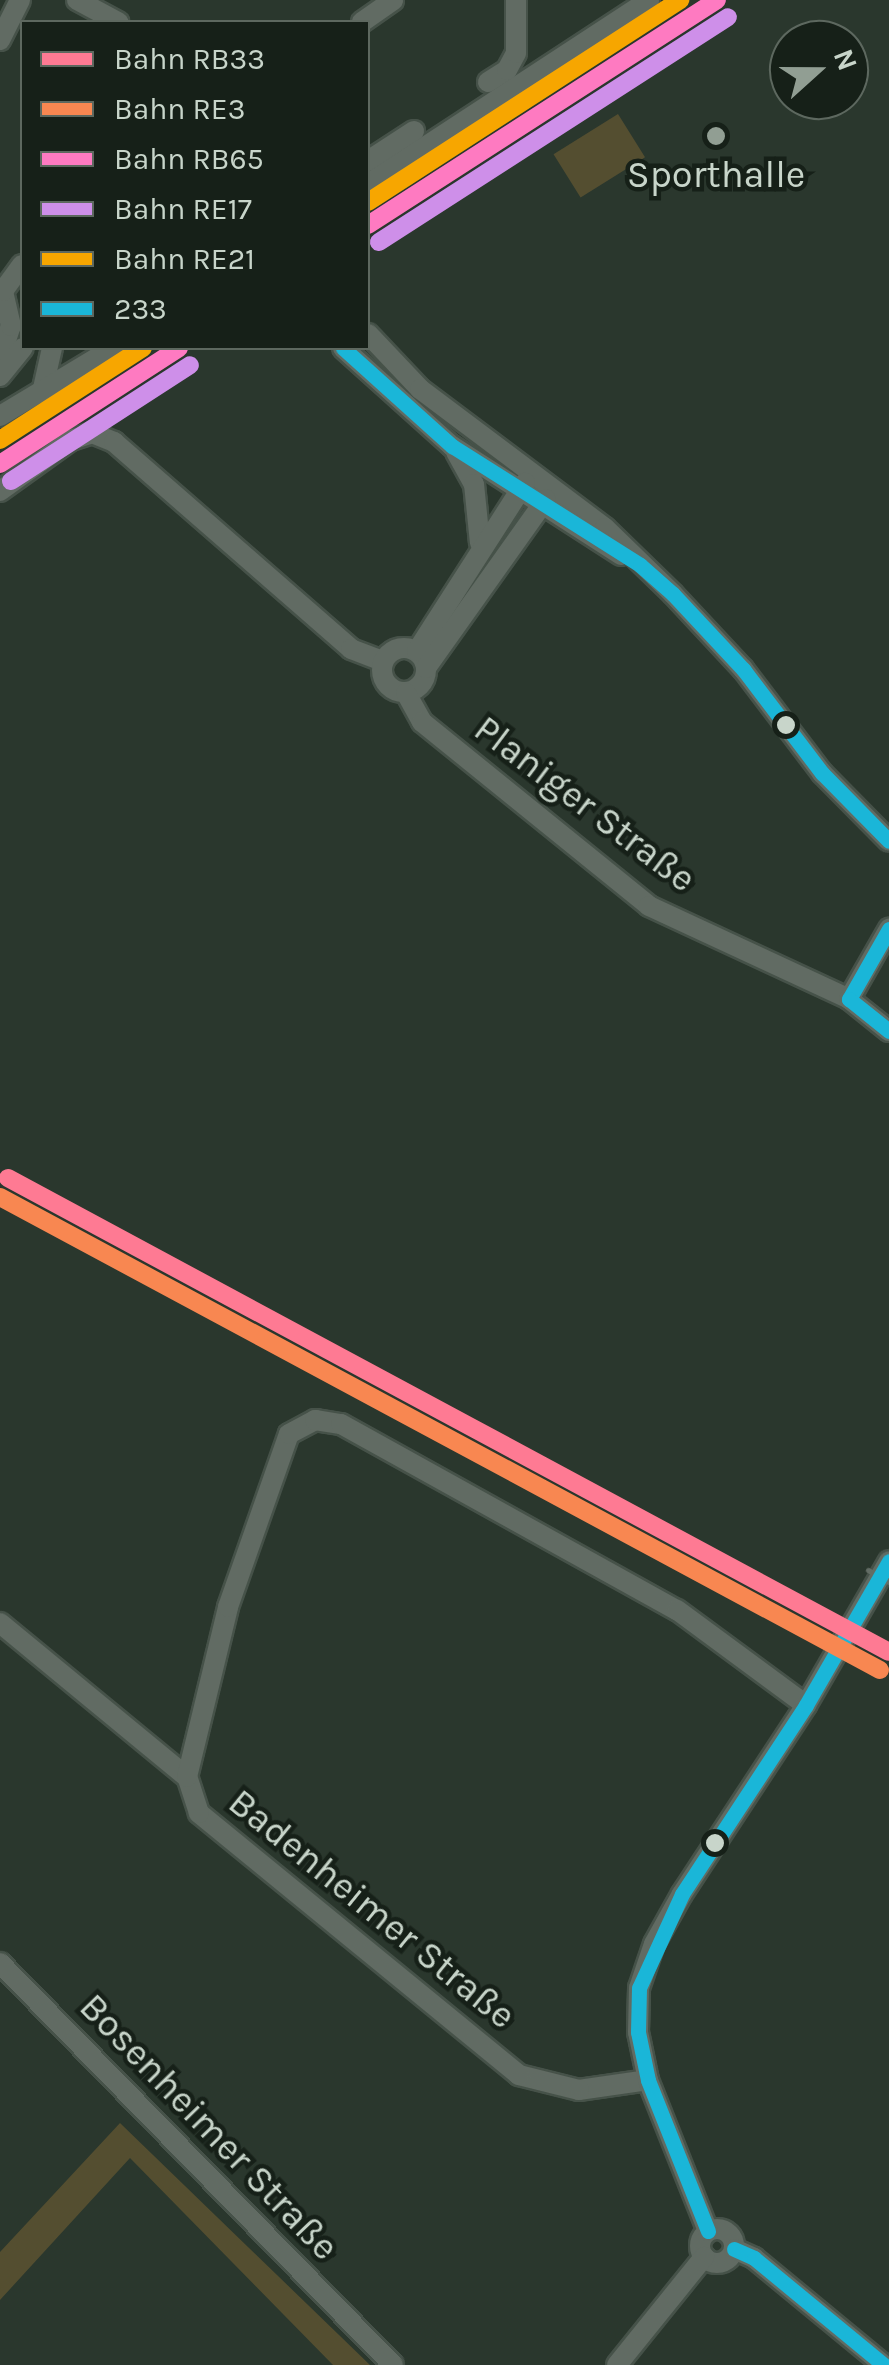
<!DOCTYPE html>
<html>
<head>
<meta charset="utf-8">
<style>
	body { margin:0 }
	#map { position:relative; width:889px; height:2365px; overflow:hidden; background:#2a372d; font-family:Karla,sans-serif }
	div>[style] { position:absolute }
	.green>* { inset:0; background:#544e30; transform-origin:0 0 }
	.roads { filter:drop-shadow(2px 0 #465249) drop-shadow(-2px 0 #465249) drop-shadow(0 2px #465249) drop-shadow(0 -2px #465249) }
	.minor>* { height:20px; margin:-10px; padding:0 10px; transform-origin:10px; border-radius:10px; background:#616b63 }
	.minor>.ring { margin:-10px; padding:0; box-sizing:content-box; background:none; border:20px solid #616b63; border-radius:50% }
	.rail>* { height:5px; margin:-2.5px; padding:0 2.5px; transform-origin:2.5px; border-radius:2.5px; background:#636d65 }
	.bus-1>* { height:15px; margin:-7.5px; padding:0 7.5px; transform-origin:7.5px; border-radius:7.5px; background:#1ab6d8 }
	.rail-1>* { height:18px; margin:-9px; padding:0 9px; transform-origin:9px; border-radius:9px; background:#fe7a93 }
	.rail-2>* { height:18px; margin:-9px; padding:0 9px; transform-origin:9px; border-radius:9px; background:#f88751 }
	.rail-3>* { height:18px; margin:-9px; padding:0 9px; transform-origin:9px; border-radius:9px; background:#fe7ac1 }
	.rail-4>* { height:18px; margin:-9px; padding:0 9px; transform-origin:9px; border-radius:9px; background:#ce8fe9 }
	.rail-5>* { height:18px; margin:-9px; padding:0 9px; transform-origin:9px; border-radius:9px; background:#f7a600 }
	.dots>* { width:28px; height:28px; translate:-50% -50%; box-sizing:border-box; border:5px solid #162018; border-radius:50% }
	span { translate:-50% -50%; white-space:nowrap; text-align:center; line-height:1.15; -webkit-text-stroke:9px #162018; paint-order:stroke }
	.poi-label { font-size:38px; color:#c8d5ca }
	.street-label { font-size:38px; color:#c8d5ca }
	.legend { position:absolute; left:20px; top:20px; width:350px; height:330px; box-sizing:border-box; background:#162018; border:2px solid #5d685f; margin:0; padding:12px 18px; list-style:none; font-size:30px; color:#c8d5ca }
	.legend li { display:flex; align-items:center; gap:20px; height:50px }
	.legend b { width:50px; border:2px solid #5d685f }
	.north { position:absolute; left:769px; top:20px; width:100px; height:100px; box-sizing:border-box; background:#162018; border:2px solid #5d685f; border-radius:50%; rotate:69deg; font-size:28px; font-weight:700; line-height:40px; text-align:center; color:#c8d5ca }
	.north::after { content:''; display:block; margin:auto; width:35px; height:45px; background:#919e93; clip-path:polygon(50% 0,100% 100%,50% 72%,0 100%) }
</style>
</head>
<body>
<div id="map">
	<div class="green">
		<div style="left:618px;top:114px;width:51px;height:76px;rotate:58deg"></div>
		<div style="clip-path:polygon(120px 2123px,370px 2365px,333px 2365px,130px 2158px,0 2300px,0 2252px)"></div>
	</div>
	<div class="roads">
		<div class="minor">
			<div style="left:77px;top:0;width:47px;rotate:28.2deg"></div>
			<div style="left:362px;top:22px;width:38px;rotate:-35deg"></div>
			<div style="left:0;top:40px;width:45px;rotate:-63.4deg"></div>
			<div style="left:488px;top:82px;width:22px;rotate:-32deg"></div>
			<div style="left:507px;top:70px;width:19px;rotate:-62deg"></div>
			<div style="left:516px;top:53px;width:53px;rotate:-90deg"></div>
			<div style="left:368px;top:161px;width:55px;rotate:-33.1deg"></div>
			<div style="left:368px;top:184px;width:336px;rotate:-33.2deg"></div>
			<div style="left:368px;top:334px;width:76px;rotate:46.6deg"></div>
			<div style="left:420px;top:389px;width:231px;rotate:36.9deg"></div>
			<div style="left:605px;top:528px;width:95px;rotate:44.1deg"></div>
			<div style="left:673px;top:594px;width:103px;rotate:47deg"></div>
			<div style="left:743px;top:669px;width:131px;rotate:52.8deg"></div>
			<div style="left:822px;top:773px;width:95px;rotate:45.4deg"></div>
			<div style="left:343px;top:348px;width:147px;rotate:42deg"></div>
			<div style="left:452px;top:446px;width:201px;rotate:32.8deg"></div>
			<div style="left:0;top:359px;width:35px;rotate:-72deg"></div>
			<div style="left:11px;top:326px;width:36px;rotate:-103deg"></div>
			<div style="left:3px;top:291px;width:32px;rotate:-54deg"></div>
			<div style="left:0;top:376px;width:36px;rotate:-51deg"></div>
			<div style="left:42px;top:393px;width:46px;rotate:-77.5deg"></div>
			<div style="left:0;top:416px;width:132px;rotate:-31deg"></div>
			<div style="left:456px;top:452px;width:37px;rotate:61deg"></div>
			<div style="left:474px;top:484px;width:59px;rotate:84.2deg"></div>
			<div style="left:0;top:491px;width:87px;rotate:-35.7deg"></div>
			<div style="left:71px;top:440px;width:22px;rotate:-18deg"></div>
			<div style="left:92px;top:433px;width:24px;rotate:22deg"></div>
			<div style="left:114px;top:442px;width:315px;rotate:41.1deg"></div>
			<div style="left:351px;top:649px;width:34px;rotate:21deg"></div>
			<div class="ring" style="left:382px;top:648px;width:24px;height:24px"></div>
			<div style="left:417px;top:651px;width:200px;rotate:-57.3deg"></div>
			<div style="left:426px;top:668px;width:207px;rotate:-54.6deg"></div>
			<div style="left:406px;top:693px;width:33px;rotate:61deg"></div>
			<div style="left:422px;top:722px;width:292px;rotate:39deg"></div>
			<div style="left:649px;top:906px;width:221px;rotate:24.9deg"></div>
			<div style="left:849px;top:999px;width:51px;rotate:38.7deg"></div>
			<div style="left:849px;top:999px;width:81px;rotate:-60.3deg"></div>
			<div style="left:0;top:1623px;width:242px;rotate:39.5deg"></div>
			<div style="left:0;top:1963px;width:562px;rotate:45.65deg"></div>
			<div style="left:648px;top:2080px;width:70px;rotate:171.8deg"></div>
			<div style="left:579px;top:2090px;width:62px;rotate:-166deg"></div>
			<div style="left:519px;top:2075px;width:414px;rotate:-140.7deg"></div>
			<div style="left:199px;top:1813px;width:38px;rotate:-108deg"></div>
			<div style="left:187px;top:1777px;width:175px;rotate:-76.4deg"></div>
			<div style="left:228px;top:1607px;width:183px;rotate:-70.6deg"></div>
			<div style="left:289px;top:1434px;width:30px;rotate:-28deg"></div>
			<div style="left:315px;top:1420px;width:26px;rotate:9deg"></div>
			<div style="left:341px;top:1424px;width:384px;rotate:29deg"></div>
			<div style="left:677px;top:1610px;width:160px;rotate:36.4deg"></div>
			<div class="ring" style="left:700px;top:2229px;width:14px;height:14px"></div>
			<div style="left:708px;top:2231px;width:162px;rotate:-111.7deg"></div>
			<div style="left:648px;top:2080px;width:49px;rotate:-101.8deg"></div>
			<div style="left:638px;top:2032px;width:44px;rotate:-88.7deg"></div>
			<div style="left:639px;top:1988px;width:46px;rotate:-71.2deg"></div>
			<div style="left:654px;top:1944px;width:57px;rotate:-60.8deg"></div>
			<div style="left:682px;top:1894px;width:226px;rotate:-56.7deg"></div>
			<div style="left:806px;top:1705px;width:166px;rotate:-60deg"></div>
			<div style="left:734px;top:2249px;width:22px;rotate:24deg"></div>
			<div style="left:754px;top:2258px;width:168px;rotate:39.5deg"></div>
			<div style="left:617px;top:2365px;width:139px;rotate:-51.1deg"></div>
		</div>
	</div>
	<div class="rail">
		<div style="left:0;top:1192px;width:76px;rotate:29.3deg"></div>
		<div style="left:868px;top:1570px;width:24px;rotate:30deg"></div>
	</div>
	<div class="bus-1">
		<div style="left:343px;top:348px;width:147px;rotate:42deg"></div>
		<div style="left:452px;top:446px;width:222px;rotate:32.3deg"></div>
		<div style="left:640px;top:565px;width:44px;rotate:41.3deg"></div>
		<div style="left:673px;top:594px;width:103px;rotate:47deg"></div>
		<div style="left:743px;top:669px;width:131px;rotate:52.8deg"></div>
		<div style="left:822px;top:773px;width:95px;rotate:45.4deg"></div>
		<div style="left:889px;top:929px;width:81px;rotate:119.7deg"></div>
		<div style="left:849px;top:999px;width:51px;rotate:38.7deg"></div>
		<div style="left:708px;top:2231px;width:162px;rotate:-111.7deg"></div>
		<div style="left:648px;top:2080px;width:49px;rotate:-101.8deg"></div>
		<div style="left:638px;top:2032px;width:44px;rotate:-88.7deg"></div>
		<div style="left:639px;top:1988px;width:103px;rotate:-65.4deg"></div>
		<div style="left:682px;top:1894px;width:226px;rotate:-56.7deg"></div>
		<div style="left:806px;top:1705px;width:166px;rotate:-60deg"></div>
		<div style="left:734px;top:2249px;width:22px;rotate:24deg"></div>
		<div style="left:754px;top:2258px;width:168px;rotate:39.5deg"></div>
	</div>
	<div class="rail-1">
		<div style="left:8px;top:1178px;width:1000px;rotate:28.28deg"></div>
	</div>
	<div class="rail-2">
		<div style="left:0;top:1197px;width:999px;rotate:28.26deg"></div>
	</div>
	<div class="rail-3">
		<div style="left:368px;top:225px;width:415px;rotate:-32.8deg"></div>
		<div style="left:0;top:464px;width:213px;rotate:-32.9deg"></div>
	</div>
	<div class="rail-4">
		<div style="left:379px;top:242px;width:415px;rotate:-32.8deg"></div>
		<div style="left:11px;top:481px;width:213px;rotate:-32.9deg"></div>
	</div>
	<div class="rail-5">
		<div style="left:368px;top:202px;width:372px;rotate:-32.9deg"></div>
		<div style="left:0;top:440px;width:170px;rotate:-32.8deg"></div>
	</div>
	<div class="dots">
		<div style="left:716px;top:136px;background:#919e93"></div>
		<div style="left:786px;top:725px;background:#c8d5ca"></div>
		<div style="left:715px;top:1843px;background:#c8d5ca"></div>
	</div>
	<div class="poi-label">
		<span style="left:716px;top:175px">Sporthalle</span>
	</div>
	<div class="street-label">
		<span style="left:585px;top:804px;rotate:37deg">Planiger Straße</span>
		<span style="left:372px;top:1909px;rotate:39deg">Badenheimer Straße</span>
		<span style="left:209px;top:2127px;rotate:46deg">Bosenheimer Straße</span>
	</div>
	<ul class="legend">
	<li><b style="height:12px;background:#fe7a93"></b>Bahn RB33</li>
	<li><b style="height:12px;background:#f88751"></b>Bahn RE3</li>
	<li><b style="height:12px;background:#fe7ac1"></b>Bahn RB65</li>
	<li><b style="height:12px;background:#ce8fe9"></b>Bahn RE17</li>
	<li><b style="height:12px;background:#f7a600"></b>Bahn RE21</li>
	<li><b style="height:12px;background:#1ab6d8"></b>233</li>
	</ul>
	<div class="north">N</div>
</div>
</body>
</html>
